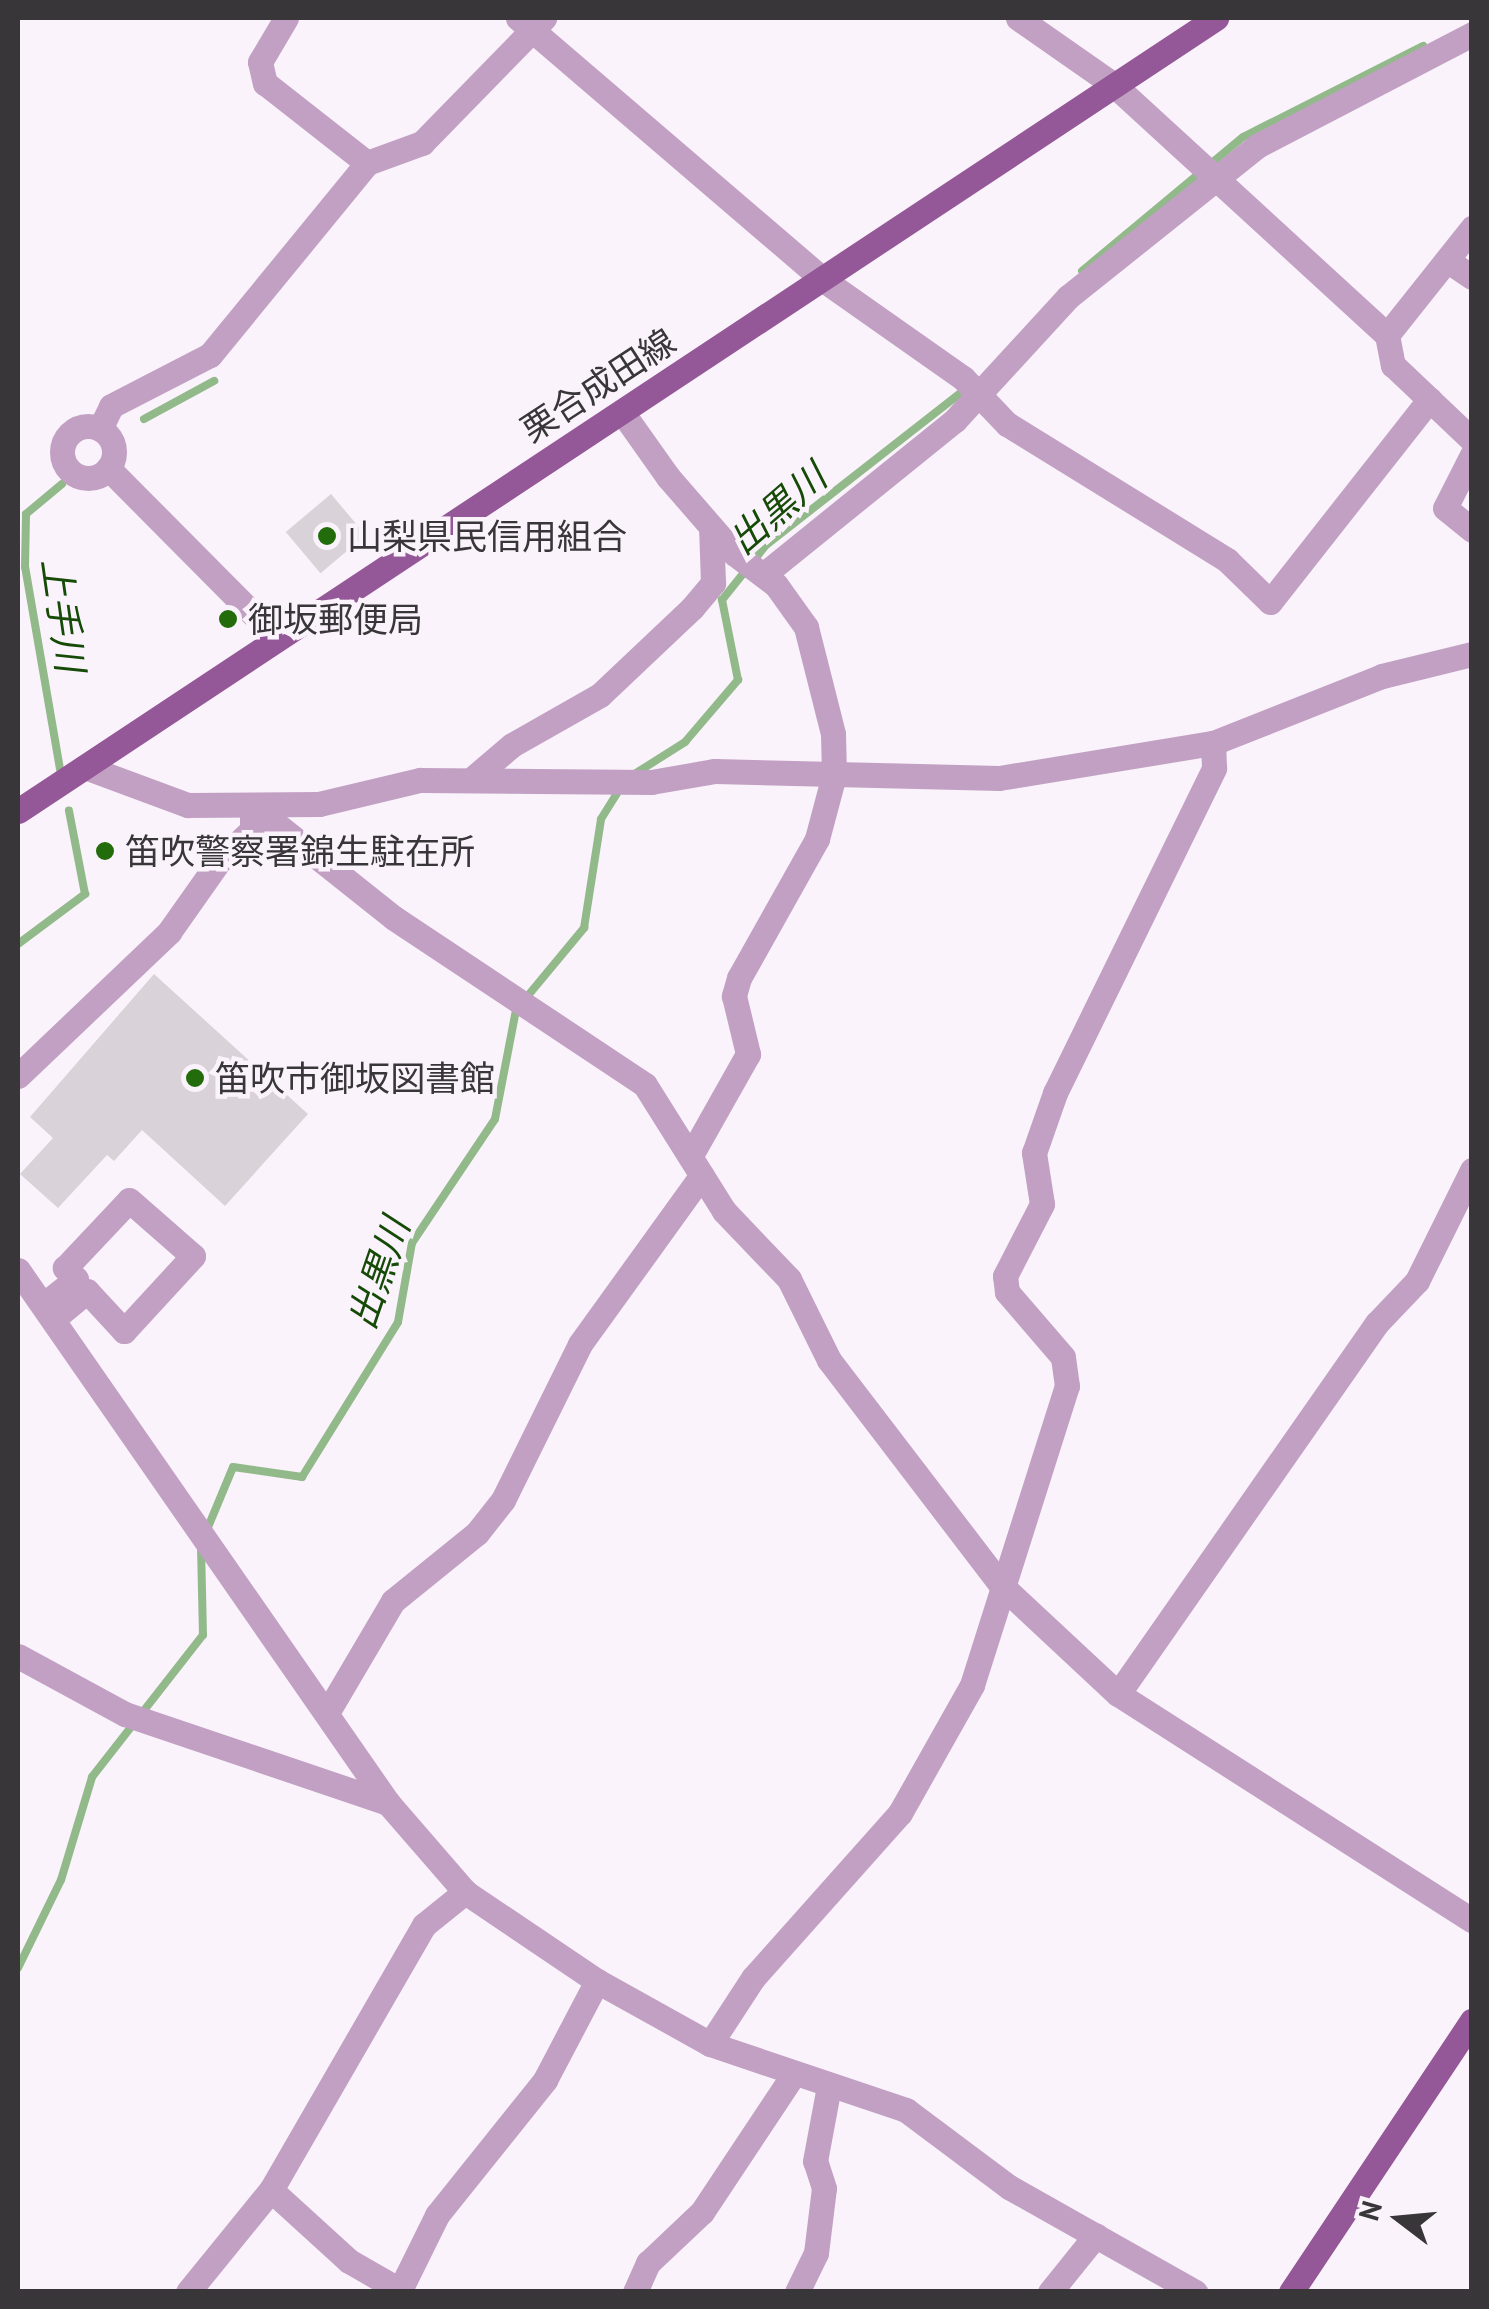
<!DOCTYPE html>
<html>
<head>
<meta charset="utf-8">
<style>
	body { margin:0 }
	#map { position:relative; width:1489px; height:2309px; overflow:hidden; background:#faf3fb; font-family:"PT Sans","Noto Sans JP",sans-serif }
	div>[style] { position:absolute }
	.stream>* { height:8px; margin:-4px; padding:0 4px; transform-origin:4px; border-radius:4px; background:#92b989 }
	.building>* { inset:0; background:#d9d2d9; transform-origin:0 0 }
	.minor>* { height:25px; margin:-12.5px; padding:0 12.5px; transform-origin:12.5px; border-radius:12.5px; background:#c2a0c3 }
	.minor>.ring { margin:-12.5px; padding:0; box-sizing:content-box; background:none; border:25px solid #c2a0c3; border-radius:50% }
	.major>* { height:25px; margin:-12.5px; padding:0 12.5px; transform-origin:12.5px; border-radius:12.5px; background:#945797 }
	.dots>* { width:28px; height:28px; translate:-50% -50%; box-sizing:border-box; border:5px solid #faf3fb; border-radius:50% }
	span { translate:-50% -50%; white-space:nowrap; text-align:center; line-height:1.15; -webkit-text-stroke:9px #faf3fb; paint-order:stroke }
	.street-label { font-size:35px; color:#393639 }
	.poi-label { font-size:35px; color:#393639 }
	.left { translate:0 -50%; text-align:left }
	.water-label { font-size:38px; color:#164a07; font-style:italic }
	.frame { position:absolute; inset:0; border:20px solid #393639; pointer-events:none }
	.north { position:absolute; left:1349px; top:2169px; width:100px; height:100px; -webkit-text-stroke:8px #faf3fb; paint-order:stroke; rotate:286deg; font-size:28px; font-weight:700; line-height:40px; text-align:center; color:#393639 }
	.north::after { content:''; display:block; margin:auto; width:35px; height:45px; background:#393639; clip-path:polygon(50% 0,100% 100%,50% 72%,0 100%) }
</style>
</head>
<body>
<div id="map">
	<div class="stream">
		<div style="left:1082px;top:271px;width:209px;rotate:-39.8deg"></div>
		<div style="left:1243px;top:137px;width:202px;rotate:-26.8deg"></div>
		<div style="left:144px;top:419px;width:80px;rotate:-28.5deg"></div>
		<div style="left:60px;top:769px;width:205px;rotate:-99.8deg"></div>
		<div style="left:25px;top:567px;width:53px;rotate:-88.9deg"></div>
		<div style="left:26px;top:514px;width:47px;rotate:-39.8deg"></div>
		<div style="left:633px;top:775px;width:62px;rotate:-32.4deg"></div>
		<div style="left:685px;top:742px;width:82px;rotate:-49.5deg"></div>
		<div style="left:738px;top:680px;width:82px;rotate:-101.3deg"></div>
		<div style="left:722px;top:600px;width:70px;rotate:-51.3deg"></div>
		<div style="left:766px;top:545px;width:255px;rotate:-38deg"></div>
		<div style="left:18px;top:944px;width:84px;rotate:-36.7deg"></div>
		<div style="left:85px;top:894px;width:85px;rotate:-100.9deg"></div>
		<div style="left:206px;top:1532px;width:70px;rotate:-67.4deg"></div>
		<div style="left:233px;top:1467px;width:70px;rotate:8.2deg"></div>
		<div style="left:302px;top:1477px;width:182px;rotate:-58.2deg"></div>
		<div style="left:398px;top:1322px;width:80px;rotate:-80deg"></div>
		<div style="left:412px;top:1243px;width:149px;rotate:-56.2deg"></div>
		<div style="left:495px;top:1119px;width:111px;rotate:-79.1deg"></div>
		<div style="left:516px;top:1010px;width:107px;rotate:-50.3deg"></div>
		<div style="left:584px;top:928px;width:110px;rotate:-81.1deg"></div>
		<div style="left:601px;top:819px;width:36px;rotate:-58deg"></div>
		<div style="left:18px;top:1968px;width:98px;rotate:-64deg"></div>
		<div style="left:61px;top:1880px;width:108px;rotate:-73.2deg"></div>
		<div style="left:92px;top:1777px;width:180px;rotate:-52deg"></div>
		<div style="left:203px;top:1635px;width:90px;rotate:-91.3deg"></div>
	</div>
	<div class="building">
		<div style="left:331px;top:494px;width:54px;height:59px;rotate:50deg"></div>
		<div style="clip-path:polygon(154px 974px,308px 1114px,225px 1206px,142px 1130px,114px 1161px,107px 1155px,58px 1208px,20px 1174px,53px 1138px,30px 1117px)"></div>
	</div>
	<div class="minor">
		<div style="left:286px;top:18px;width:51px;rotate:120.6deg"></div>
		<div style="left:260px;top:62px;width:22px;rotate:77deg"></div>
		<div style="left:265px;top:83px;width:130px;rotate:38.1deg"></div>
		<div style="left:518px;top:18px;width:404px;rotate:40.6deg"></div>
		<div style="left:825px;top:281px;width:169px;rotate:35.1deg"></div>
		<div style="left:963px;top:378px;width:64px;rotate:46.3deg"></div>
		<div style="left:1007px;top:424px;width:259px;rotate:31.7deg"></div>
		<div style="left:1227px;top:560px;width:60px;rotate:44.3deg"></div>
		<div style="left:1270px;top:602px;width:258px;rotate:-51.8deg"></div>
		<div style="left:1018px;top:18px;width:117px;rotate:34.9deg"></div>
		<div style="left:1114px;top:85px;width:370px;rotate:42.5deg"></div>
		<div style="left:1387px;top:335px;width:31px;rotate:79deg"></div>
		<div style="left:1393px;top:365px;width:109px;rotate:43.5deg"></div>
		<div style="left:1448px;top:261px;width:29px;rotate:34deg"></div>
		<div style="left:1387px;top:335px;width:137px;rotate:-51.5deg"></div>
		<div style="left:622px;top:412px;width:80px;rotate:54.7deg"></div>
		<div style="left:668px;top:477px;width:102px;rotate:49deg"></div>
		<div style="left:735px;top:554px;width:51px;rotate:37.1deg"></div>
		<div style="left:776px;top:585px;width:52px;rotate:54.5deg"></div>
		<div style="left:806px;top:627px;width:110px;rotate:75.8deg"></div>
		<div style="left:833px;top:734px;width:41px;rotate:88.6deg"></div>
		<div style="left:834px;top:775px;width:66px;rotate:104.9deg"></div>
		<div style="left:817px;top:839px;width:159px;rotate:119.3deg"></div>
		<div style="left:739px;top:978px;width:19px;rotate:106deg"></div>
		<div style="left:734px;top:996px;width:60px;rotate:76.4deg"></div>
		<div style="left:748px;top:1054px;width:116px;rotate:119.4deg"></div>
		<div class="ring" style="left:62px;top:426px;width:27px;height:27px"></div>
		<div style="left:100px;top:429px;width:25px;rotate:-64deg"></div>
		<div style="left:111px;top:406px;width:111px;rotate:-27.3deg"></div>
		<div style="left:210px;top:355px;width:248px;rotate:-50.7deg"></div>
		<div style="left:367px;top:163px;width:59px;rotate:-20deg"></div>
		<div style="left:422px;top:143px;width:175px;rotate:-45.7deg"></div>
		<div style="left:1472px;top:455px;width:59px;rotate:117deg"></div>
		<div style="left:1445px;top:508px;width:35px;rotate:39deg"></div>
		<div style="left:108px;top:468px;width:240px;rotate:45.2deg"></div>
		<div style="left:763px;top:575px;width:247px;rotate:-38.9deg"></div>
		<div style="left:955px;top:420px;width:167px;rotate:-47.4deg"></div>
		<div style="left:1068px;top:297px;width:242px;rotate:-38.6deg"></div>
		<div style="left:1257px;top:146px;width:242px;rotate:-27.5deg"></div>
		<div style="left:85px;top:767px;width:110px;rotate:20.3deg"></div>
		<div style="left:188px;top:805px;width:131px;rotate:-0.4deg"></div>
		<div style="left:319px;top:804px;width:104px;rotate:-13.4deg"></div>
		<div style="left:420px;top:780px;width:231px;rotate:0.5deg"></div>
		<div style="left:651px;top:782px;width:65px;rotate:-9.8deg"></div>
		<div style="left:715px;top:771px;width:284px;rotate:1.4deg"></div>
		<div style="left:999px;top:778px;width:217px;rotate:-9.3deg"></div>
		<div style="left:1213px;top:743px;width:182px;rotate:-21.6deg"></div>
		<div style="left:1382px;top:676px;width:93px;rotate:-13.7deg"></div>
		<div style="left:472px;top:779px;width:52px;rotate:-40.4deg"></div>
		<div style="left:512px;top:745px;width:101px;rotate:-29.6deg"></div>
		<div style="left:600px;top:695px;width:127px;rotate:-43.4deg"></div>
		<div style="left:692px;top:608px;width:33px;rotate:-50deg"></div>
		<div style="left:713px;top:583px;width:56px;rotate:-92deg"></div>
		<div style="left:252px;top:805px;width:181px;rotate:38.5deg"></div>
		<div style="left:394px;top:918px;width:301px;rotate:33.6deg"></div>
		<div style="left:645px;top:1085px;width:149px;rotate:57.9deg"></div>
		<div style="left:724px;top:1211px;width:94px;rotate:46.3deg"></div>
		<div style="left:789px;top:1279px;width:90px;rotate:63.7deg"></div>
		<div style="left:829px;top:1360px;width:285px;rotate:52.6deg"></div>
		<div style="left:1002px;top:1586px;width:158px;rotate:43deg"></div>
		<div style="left:1118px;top:1694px;width:420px;rotate:32.6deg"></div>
		<div style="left:18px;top:1076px;width:209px;rotate:-43.6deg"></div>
		<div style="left:169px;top:932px;width:87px;rotate:-54.8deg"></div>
		<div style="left:219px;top:861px;width:45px;rotate:-43.2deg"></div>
		<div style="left:252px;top:830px;width:25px;rotate:-90deg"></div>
		<div style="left:18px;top:1270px;width:649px;rotate:55.23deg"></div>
		<div style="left:388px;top:1803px;width:118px;rotate:49.1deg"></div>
		<div style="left:465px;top:1892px;width:159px;rotate:34deg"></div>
		<div style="left:597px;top:1981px;width:129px;rotate:29.1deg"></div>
		<div style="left:710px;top:2044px;width:207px;rotate:18.6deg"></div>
		<div style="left:906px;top:2110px;width:129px;rotate:36.8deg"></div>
		<div style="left:1009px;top:2187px;width:214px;rotate:29.4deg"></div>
		<div style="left:43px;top:1305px;width:42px;rotate:-38.2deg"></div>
		<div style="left:76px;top:1279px;width:16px;rotate:-135deg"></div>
		<div style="left:65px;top:1268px;width:93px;rotate:-46.7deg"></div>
		<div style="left:129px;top:1200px;width:85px;rotate:41.2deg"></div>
		<div style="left:193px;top:1256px;width:102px;rotate:132.6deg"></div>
		<div style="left:124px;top:1331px;width:54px;rotate:-132.8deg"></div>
		<div style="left:87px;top:1291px;width:44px;rotate:140.5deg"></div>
		<div style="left:18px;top:1656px;width:122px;rotate:28.5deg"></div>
		<div style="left:125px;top:1714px;width:278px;rotate:18.7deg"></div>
		<div style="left:1118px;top:1694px;width:452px;rotate:-55.1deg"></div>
		<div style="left:1377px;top:1323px;width:58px;rotate:-46.4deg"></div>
		<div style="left:1417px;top:1281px;width:124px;rotate:-63.6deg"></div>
		<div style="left:327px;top:1713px;width:130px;rotate:-59.5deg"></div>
		<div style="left:393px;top:1601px;width:108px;rotate:-39deg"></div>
		<div style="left:477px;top:1533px;width:42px;rotate:-51.8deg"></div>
		<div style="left:503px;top:1500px;width:174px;rotate:-63.7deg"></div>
		<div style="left:580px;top:1344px;width:208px;rotate:-54.2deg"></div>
		<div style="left:710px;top:2044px;width:79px;rotate:-56.9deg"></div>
		<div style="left:753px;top:1978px;width:221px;rotate:-48.3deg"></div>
		<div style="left:900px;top:1813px;width:147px;rotate:-60.6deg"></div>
		<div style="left:972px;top:1685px;width:314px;rotate:-72.4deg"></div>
		<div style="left:1067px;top:1386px;width:29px;rotate:-98deg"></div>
		<div style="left:1063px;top:1357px;width:86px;rotate:-130.7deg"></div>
		<div style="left:1007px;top:1292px;width:16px;rotate:-97deg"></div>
		<div style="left:1005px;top:1276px;width:81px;rotate:-62.8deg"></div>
		<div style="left:1042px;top:1204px;width:52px;rotate:-98.9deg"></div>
		<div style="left:1034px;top:1153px;width:64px;rotate:-70.7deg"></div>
		<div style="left:1055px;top:1093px;width:362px;rotate:-63.9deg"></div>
		<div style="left:1214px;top:768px;width:25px;rotate:-92deg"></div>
		<div style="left:271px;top:2190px;width:105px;rotate:42.3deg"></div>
		<div style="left:349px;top:2261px;width:62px;rotate:29.9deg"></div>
		<div style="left:400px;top:2290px;width:84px;rotate:-63.7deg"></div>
		<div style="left:437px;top:2215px;width:173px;rotate:-51.3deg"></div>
		<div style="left:545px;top:2080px;width:112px;rotate:-62.3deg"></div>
		<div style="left:188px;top:2292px;width:132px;rotate:-50.9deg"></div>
		<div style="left:271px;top:2190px;width:306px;rotate:-60deg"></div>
		<div style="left:424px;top:1925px;width:53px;rotate:-38.8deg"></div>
		<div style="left:635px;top:2292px;width:32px;rotate:-66deg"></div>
		<div style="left:648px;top:2263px;width:74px;rotate:-43.4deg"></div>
		<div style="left:702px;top:2212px;width:164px;rotate:-56.4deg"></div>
		<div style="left:797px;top:2292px;width:43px;rotate:-64deg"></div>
		<div style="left:816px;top:2253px;width:65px;rotate:-83deg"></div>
		<div style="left:824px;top:2188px;width:28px;rotate:-108deg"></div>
		<div style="left:815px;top:2161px;width:76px;rotate:-79.4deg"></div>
		<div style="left:1050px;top:2292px;width:73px;rotate:-51.1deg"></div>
	</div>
	<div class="major">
		<div style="left:18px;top:811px;width:1437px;rotate:-33.5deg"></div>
		<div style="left:1291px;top:2292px;width:326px;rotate:-56.3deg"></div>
	</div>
	<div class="dots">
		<div style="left:327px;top:536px;background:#226c0b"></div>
		<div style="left:228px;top:619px;background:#226c0b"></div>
		<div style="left:105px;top:851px;background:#226c0b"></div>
		<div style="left:195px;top:1078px;background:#226c0b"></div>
	</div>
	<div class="street-label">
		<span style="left:598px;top:385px;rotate:-33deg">栗合成田線</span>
	</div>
	<div class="poi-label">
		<span class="left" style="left:347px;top:536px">山梨県民信用組合</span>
		<span class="left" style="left:248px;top:619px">御坂郵便局</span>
		<span class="left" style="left:125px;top:851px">笛吹警察署錦生駐在所</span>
		<span class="left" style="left:215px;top:1078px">笛吹市御坂図書館</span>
	</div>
	<div class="water-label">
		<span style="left:777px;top:508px;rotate:-41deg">出黒川</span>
		<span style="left:64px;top:615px;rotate:82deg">上手川</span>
		<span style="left:378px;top:1273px;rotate:-71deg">出黒川</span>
	</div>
	<div class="frame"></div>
	<div class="north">N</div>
</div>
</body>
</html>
